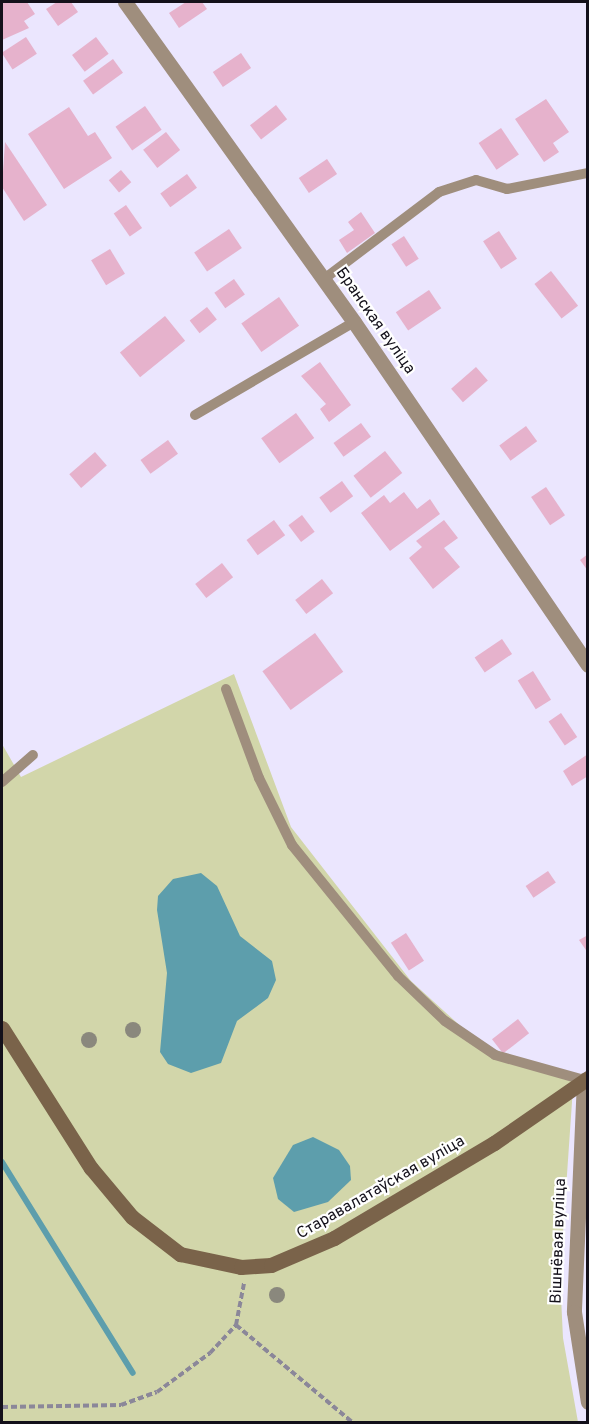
<!DOCTYPE html>
<html>
<head>
<meta charset="utf-8">
<style>
	body { margin:0 }
	#map { position:relative; width:589px; height:1424px; overflow:hidden; background:#ebe6fe; font-family:Overpass,sans-serif }
	div>[style] { position:absolute }
	.green>* { inset:0; background:#d2d6aa }
	.water>* { inset:0; background:#5d9eac }
	.stream>* { height:6px; margin:-3px; padding:0 3px; transform-origin:3px; border-radius:3px; background:#5d9eac }
	.building>* { inset:0; background:#e6b2cc; transform-origin:0 0 }
	.path>* { height:4px; margin-top:-2px; transform-origin:0; background:repeating-linear-gradient(90deg,#8b8799 0 6px,transparent 0 9px) }
	.lane>* { height:10px; margin:-5px; padding:0 5px; transform-origin:5px; border-radius:5px; background:#9f8e7d }
	.street>* { height:15px; margin:-7.5px; padding:0 7.5px; transform-origin:7.5px; border-radius:7.5px; background:#9f8e7d }
	.secondary>* { height:15px; margin:-7.5px; padding:0 7.5px; transform-origin:7.5px; border-radius:7.5px; background:#7a634a }
	.trees>* { width:16px; height:16px; margin:-8px; border-radius:50%; background:#8a887d }
	span { translate:-50% -50%; white-space:nowrap; text-align:center; line-height:1.15; -webkit-text-stroke:4.5px #fff; paint-order:stroke }
	.street-label { font-size:16px; color:#13101a }
	.frame { position:absolute; inset:0; border:3px solid #13101a; pointer-events:none }
</style>
</head>
<body>
<div id="map">
	<div class="green">
		<div style="clip-path:polygon(234px 674px,291px 827px,411px 981px,478px 1042px,499px 1054px,574px 1073px,560px 1276px,563px 1338px,578px 1422px,2px 1422px,2px 744px,21px 777px)"></div>
	</div>
	<div class="water">
		<div style="clip-path:polygon(201px 873px,217px 886px,240px 936px,272px 961px,276px 980px,268px 998px,237px 1021px,221px 1063px,191px 1073px,168px 1064px,160px 1052px,167px 973px,157px 910px,158px 896px,173px 879px)"></div>
		<div style="clip-path:polygon(313px 1137px,339px 1150px,350px 1166px,351px 1180px,328px 1202px,294px 1212px,278px 1199px,273px 1178px,293px 1145px)"></div>
	</div>
	<div class="stream">
		<div style="left:2px;top:1162px;width:248px;rotate:58.2deg"></div>
	</div>
	<div class="building">
		<div style="clip-path:polygon(2px 2px,27px 2px,35px 14px,24px 21px,29px 28px,2px 40px)"></div>
		<div style="clip-path:polygon(57px 2px,71px 2px,78px 12px,58px 26px,46px 9px)"></div>
		<div style="clip-path:polygon(186px 2px,202px 2px,207px 9px,179px 28px,169px 13px)"></div>
		<div style="left:26px;top:37px;width:20px;height:29px;rotate:57deg"></div>
		<div style="left:96px;top:37px;width:21px;height:30px;rotate:53deg"></div>
		<div style="left:241px;top:53px;width:18px;height:34px;rotate:56deg"></div>
		<div style="left:113px;top:59px;width:17px;height:37px;rotate:54deg"></div>
		<div style="clip-path:polygon(546px 99px,569px 132px,553px 143px,559px 152px,544px 162px,515px 119px)"></div>
		<div style="left:276px;top:105px;width:18px;height:33px;rotate:52deg"></div>
		<div style="left:145px;top:106px;width:29px;height:36px;rotate:55deg"></div>
		<div style="clip-path:polygon(69px 107px,88px 136px,95px 132px,112px 158px,64px 189px,28px 134px)"></div>
		<div style="left:501px;top:128px;width:32px;height:27px;rotate:56deg"></div>
		<div style="left:166px;top:132px;width:23px;height:29px;rotate:52deg"></div>
		<div style="clip-path:polygon(5px 142px,47px 205px,24px 221px,2px 187px)"></div>
		<div style="left:327px;top:159px;width:18px;height:34px;rotate:56deg"></div>
		<div style="left:121px;top:170px;width:16px;height:16px;rotate:50deg"></div>
		<div style="left:187px;top:174px;width:17px;height:33px;rotate:54deg"></div>
		<div style="left:126px;top:205px;width:28px;height:15px;rotate:55deg"></div>
		<div style="clip-path:polygon(361px 212px,375px 233px,347px 253px,339px 240px,354px 230px,348px 222px)"></div>
		<div style="left:229px;top:229px;width:23px;height:42px;rotate:56deg"></div>
		<div style="left:499px;top:231px;width:33px;height:19px;rotate:57deg"></div>
		<div style="left:404px;top:236px;width:27px;height:15px;rotate:57deg"></div>
		<div style="left:110px;top:249px;width:29px;height:22px;rotate:59deg"></div>
		<div style="left:551px;top:271px;width:44px;height:21px;rotate:52deg"></div>
		<div style="left:234px;top:279px;width:19px;height:24px;rotate:55deg"></div>
		<div style="left:429px;top:290px;width:22px;height:40px;rotate:56deg"></div>
		<div style="left:279px;top:297px;width:35px;height:46px;rotate:55deg"></div>
		<div style="left:207px;top:307px;width:16px;height:22px;rotate:52deg"></div>
		<div style="left:165px;top:316px;width:32px;height:58px;rotate:51deg"></div>
		<div style="clip-path:polygon(320px 362px,351px 405px,329px 422px,320px 409px,326px 404px,301px 376px)"></div>
		<div style="left:476px;top:367px;width:18px;height:33px;rotate:49deg"></div>
		<div style="left:296px;top:413px;width:31px;height:43px;rotate:54deg"></div>
		<div style="left:361px;top:423px;width:17px;height:34px;rotate:54deg"></div>
		<div style="left:526px;top:426px;width:19px;height:33px;rotate:54deg"></div>
		<div style="left:168px;top:440px;width:17px;height:34px;rotate:54deg"></div>
		<div style="left:385px;top:451px;width:28px;height:40px;rotate:52deg"></div>
		<div style="left:95px;top:452px;width:18px;height:34px;rotate:49deg"></div>
		<div style="left:342px;top:481px;width:19px;height:28px;rotate:54deg"></div>
		<div style="left:546px;top:487px;width:34px;height:18px;rotate:56deg"></div>
		<div style="clip-path:polygon(404px 492px,417px 509px,430px 499px,440px 514px,390px 551px,361px 513px,384px 495px,390px 503px)"></div>
		<div style="left:302px;top:515px;width:21px;height:17px;rotate:53deg"></div>
		<div style="left:274px;top:520px;width:19px;height:34px;rotate:54deg"></div>
		<div style="clip-path:polygon(444px 520px,458px 538px,444px 548px,460px 567px,433px 589px,409px 558px,422px 547px,416px 541px)"></div>
		<div style="clip-path:polygon(588px 554px,588px 571px,580px 560px)"></div>
		<div style="left:222px;top:563px;width:18px;height:34px;rotate:52deg"></div>
		<div style="left:322px;top:579px;width:18px;height:34px;rotate:52deg"></div>
		<div style="left:315px;top:633px;width:48px;height:65px;rotate:54deg"></div>
		<div style="left:502px;top:639px;width:18px;height:33px;rotate:56deg"></div>
		<div style="left:533px;top:671px;width:34px;height:18px;rotate:58deg"></div>
		<div style="left:561px;top:713px;width:29px;height:15px;rotate:56deg"></div>
		<div style="clip-path:polygon(588px 754px,588px 776px,572px 786px,563px 771px)"></div>
		<div style="left:548px;top:871px;width:14px;height:27px;rotate:56deg"></div>
		<div style="left:406px;top:933px;width:33px;height:18px;rotate:57deg"></div>
		<div style="clip-path:polygon(588px 935px,588px 953px,579px 940px)"></div>
		<div style="left:518px;top:1019px;width:18px;height:33px;rotate:52deg"></div>
	</div>
	<div class="path">
		<div style="left:236px;top:1325px;width:151px;rotate:39.9deg"></div>
		<div style="left:2px;top:1407px;width:119px;rotate:-1deg"></div>
		<div style="left:121px;top:1405px;width:38px;rotate:-20deg"></div>
		<div style="left:157px;top:1392px;width:66px;rotate:-36.3deg"></div>
		<div style="left:210px;top:1353px;width:38px;rotate:-47deg"></div>
		<div style="left:236px;top:1325px;width:43px;rotate:-79.2deg"></div>
	</div>
	<div class="lane">
		<div style="left:324px;top:279px;width:144px;rotate:-37.1deg"></div>
		<div style="left:439px;top:192px;width:39px;rotate:-18deg"></div>
		<div style="left:476px;top:180px;width:32px;rotate:16deg"></div>
		<div style="left:507px;top:189px;width:83px;rotate:-11.2deg"></div>
		<div style="left:195px;top:415px;width:184px;rotate:-30.3deg"></div>
		<div style="left:226px;top:689px;width:95px;rotate:69.7deg"></div>
		<div style="left:259px;top:778px;width:75px;rotate:63.8deg"></div>
		<div style="left:292px;top:845px;width:169px;rotate:51deg"></div>
		<div style="left:398px;top:976px;width:65px;rotate:43.8deg"></div>
		<div style="left:445px;top:1021px;width:60px;rotate:34.2deg"></div>
		<div style="left:495px;top:1055px;width:92px;rotate:15.7deg"></div>
		<div style="left:2px;top:782px;width:41px;rotate:-41.1deg"></div>
	</div>
	<div class="street">
		<div style="left:125px;top:2px;width:393px;rotate:54.4deg"></div>
		<div style="left:354px;top:322px;width:415px;rotate:55.7deg"></div>
		<div style="left:584px;top:1080px;width:232px;rotate:92.5deg"></div>
		<div style="left:574px;top:1312px;width:91px;rotate:81.2deg"></div>
	</div>
	<div class="secondary">
		<div style="left:2px;top:1028px;width:166px;rotate:57.6deg"></div>
		<div style="left:91px;top:1168px;width:64px;rotate:50.1deg"></div>
		<div style="left:132px;top:1217px;width:61px;rotate:37.6deg"></div>
		<div style="left:180px;top:1254px;width:62px;rotate:12deg"></div>
		<div style="left:241px;top:1267px;width:30px;rotate:-4deg"></div>
		<div style="left:271px;top:1265px;width:69px;rotate:-23.2deg"></div>
		<div style="left:334px;top:1238px;width:186px;rotate:-30.7deg"></div>
		<div style="left:494px;top:1143px;width:114px;rotate:-34.7deg"></div>
	</div>
	<div class="trees">
		<div style="left:133px;top:1030px"></div>
		<div style="left:89px;top:1040px"></div>
		<div style="left:277px;top:1295px"></div>
	</div>
	<div class="street-label">
		<span style="left:375px;top:321px;rotate:55deg">Бранская вуліца</span>
		<span style="left:381px;top:1188px;rotate:-30deg">Старавалатаўская вуліца</span>
		<span style="left:559px;top:1241px;rotate:-88deg">Вішнёвая вуліца</span>
	</div>
	<div class="frame"></div>
</div>
</body>
</html>
